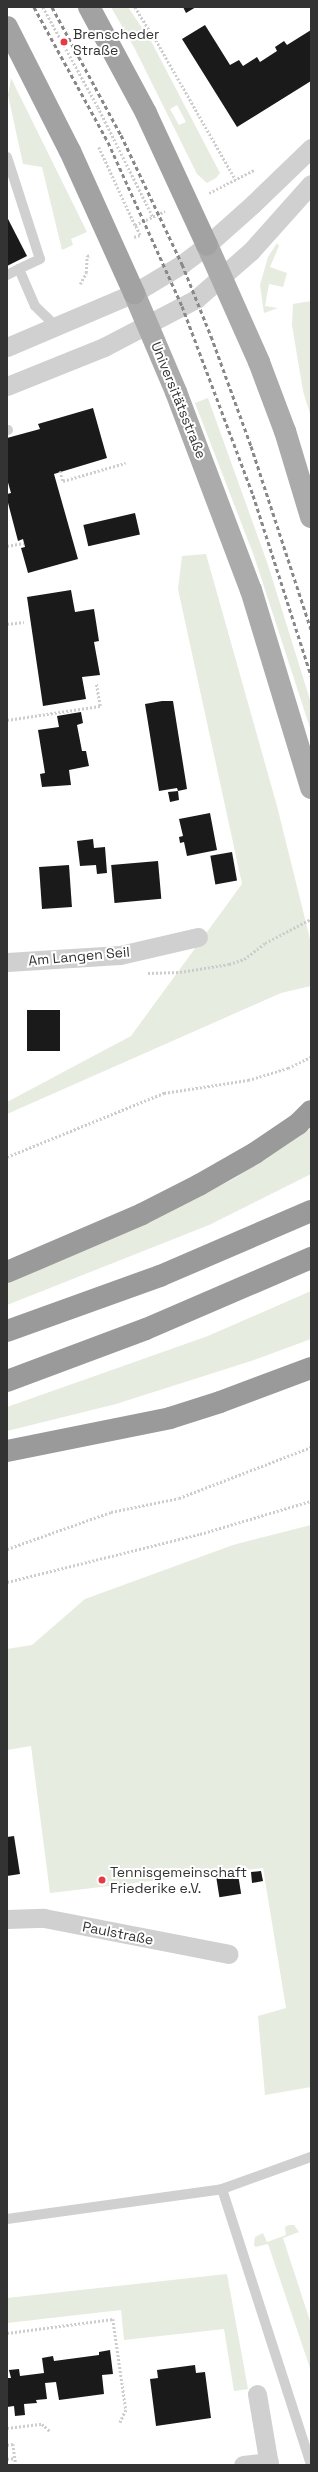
<!DOCTYPE html>
<html>
<head>
<meta charset="utf-8">
<style>
	body { margin:0 }
	#map { position:relative; width:318px; height:2472px; overflow:hidden; background:#fff; font-family:"Space Grotesk",sans-serif }
	div>[style] { position:absolute }
	.green>* { inset:0; background:#e6ecdf }
	.building>* { inset:0; background:#1a1a1a; transform-origin:0 0 }
	.path>* { height:2.5px; margin-top:-1.25px; transform-origin:0; background:repeating-linear-gradient(90deg,#cdcdcd 0 2px,transparent 0 4px) }
	.service>* { height:10px; margin:-5px; padding:0 5px; transform-origin:5px; border-radius:5px; background:#d0d0d0 }
	.minor>* { height:19px; margin:-9.5px; padding:0 9.5px; transform-origin:9.5px; border-radius:9.5px; background:#d0d0d0 }
	.primary>* { height:22px; margin:-11px; padding:0 11px; transform-origin:11px; border-radius:11px; background:#ababab }
	.trunk>* { height:22px; margin:-11px; padding:0 11px; transform-origin:11px; border-radius:11px; background:#a2a2a2 }
	.motorway>* { height:22px; margin:-11px; padding:0 11px; transform-origin:11px; border-radius:11px; background:#9a9a9a }
	.rail>* { height:3px; margin-top:-1.5px; transform-origin:0; background:repeating-linear-gradient(90deg,#888 0 4px,transparent 0 7px) }
	.dots>* { width:11px; height:11px; translate:-50% -50%; box-sizing:border-box; border:2px solid #fff; border-radius:50% }
	span { translate:-50% -50%; white-space:nowrap; text-align:center; line-height:1.15; -webkit-text-stroke:4px #fff; paint-order:stroke }
	.poi-label { font-size:14px; color:#333 }
	.left { translate:0 -50%; text-align:left }
	.street-label { font-size:14px; color:#333 }
	.frame { position:absolute; inset:0; border:8px solid #333; pointer-events:none }
</style>
</head>
<body>
<div id="map">
	<div class="green">
		<div style="clip-path:polygon(evenodd,111px 7px,128px 7px,152px 43px,220px 173px,216px 178px,207px 183px,197px 174px,135px 49px,111px 7px,177px 105px,186px 122px,179px 125px,170px 109px,177px 105px)"></div>
		<div style="clip-path:polygon(11px 78px,87px 232px,71px 239px,73px 245px,62px 250px,42px 167px,23px 164px,8px 95px)"></div>
		<div style="clip-path:polygon(277px 243px,279px 246px,270px 267px,287px 273px,283px 287px,269px 284px,265px 306px,278px 308px,264px 313px,260px 285px,268px 257px)"></div>
		<div style="clip-path:polygon(311px 301px,311px 417px,303px 391px,292px 325px,293px 304px)"></div>
		<div style="clip-path:polygon(208px 398px,268px 565px,311px 703px,311px 731px,254px 556px,195px 403px)"></div>
		<div style="clip-path:polygon(206px 554px,277px 806px,311px 943px,311px 986px,281px 993px,7px 1114px,7px 1102px,131px 1036px,242px 884px,178px 589px,182px 556px)"></div>
		<div style="clip-path:polygon(311px 1128px,311px 1174px,209px 1225px,7px 1305px,7px 1284px,146px 1223px,235px 1178px)"></div>
		<div style="clip-path:polygon(311px 1291px,311px 1339px,251px 1361px,116px 1404px,7px 1431px,7px 1407px,208px 1336px)"></div>
		<div style="clip-path:polygon(311px 1525px,311px 2087px,265px 2095px,258px 2016px,286px 2008px,263px 1868px,50px 1893px,31px 1746px,7px 1750px,7px 1649px,32px 1645px,85px 1599px,233px 1545px)"></div>
		<div style="clip-path:polygon(289px 2225px,294px 2225px,299px 2232px,283px 2238px,311px 2324px,311px 2371px,268px 2244px,255px 2247px,254px 2244px,255px 2237px,263px 2233px,267px 2242px,286px 2235px,285px 2227px)"></div>
		<div style="clip-path:polygon(227px 2274px,248px 2389px,234px 2391px,224px 2329px,124px 2340px,121px 2310px,7px 2323px,7px 2298px)"></div>
	</div>
	<div class="building">
		<div style="clip-path:polygon(183px 7px,196px 7px,186px 13px)"></div>
		<div style="clip-path:polygon(205px 25px,230px 65px,239px 60px,243px 66px,257px 57px,260px 62px,277px 51px,275px 47px,284px 41px,287px 45px,311px 30px,311px 81px,237px 127px,182px 39px)"></div>
		<div style="clip-path:polygon(7px 217px,27px 256px,7px 266px)"></div>
		<div style="clip-path:polygon(93px 408px,107px 458px,54px 474px,78px 559px,28px 573px,21px 548px,25px 547px,23px 539px,18px 541px,7px 499px,7px 494px,11px 493px,7px 479px,7px 438px,40px 429px,38px 424px)"></div>
		<div style="left:135px;top:513px;width:22px;height:53px;rotate:77deg"></div>
		<div style="clip-path:polygon(71px 590px,75px 612px,94px 609px,99px 641px,94px 642px,100px 675px,82px 677px,86px 699px,43px 706px,27px 597px)"></div>
		<div style="clip-path:polygon(162px 701px,173px 701px,187px 789px,178px 791px,177px 788px,159px 791px,145px 704px)"></div>
		<div style="clip-path:polygon(81px 712px,83px 723px,77px 725px,82px 751px,86px 751px,89px 766px,69px 770px,71px 785px,42px 787px,40px 774px,45px 773px,38px 730px,59px 727px,57px 716px)"></div>
		<div style="clip-path:polygon(178px 791px,179px 800px,170px 802px,168px 792px)"></div>
		<div style="clip-path:polygon(210px 813px,217px 850px,187px 856px,184px 842px,180px 843px,179px 837px,183px 836px,179px 819px)"></div>
		<div style="clip-path:polygon(93px 839px,94px 848px,105px 847px,107px 873px,97px 874px,96px 865px,80px 866px,77px 841px)"></div>
		<div style="left:232px;top:852px;width:29px;height:22px;rotate:80deg"></div>
		<div style="left:158px;top:861px;width:38px;height:47px;rotate:85deg"></div>
		<div style="left:69px;top:865px;width:42px;height:30px;rotate:86deg"></div>
		<div style="left:60px;top:1010px;width:41px;height:33px;rotate:90deg"></div>
		<div style="clip-path:polygon(14px 1836px,20px 1874px,7px 1876px,7px 1837px)"></div>
		<div style="clip-path:polygon(261px 1871px,263px 1881px,252px 1883px,251px 1872px)"></div>
		<div style="left:238px;top:1874px;width:20px;height:22px;rotate:81deg"></div>
		<div style="clip-path:polygon(110px 2350px,113px 2374px,102px 2375px,104px 2394px,59px 2400px,56px 2382px,45px 2383px,47px 2399px,36px 2400px,37px 2403px,24px 2404px,25px 2415px,15px 2416px,14px 2406px,7px 2407px,7px 2378px,11px 2378px,9px 2370px,19px 2369px,20px 2376px,44px 2373px,42px 2358px,53px 2356px,54px 2361px,99px 2355px,99px 2352px)"></div>
		<div style="clip-path:polygon(195px 2365px,196px 2373px,205px 2372px,211px 2418px,156px 2426px,150px 2379px,158px 2378px,157px 2370px)"></div>
	</div>
	<div class="path">
		<div style="left:43px;top:7px;width:114px;rotate:61.2deg"></div>
		<div style="left:98px;top:107px;width:123px;rotate:63.4deg"></div>
		<div style="left:135px;top:7px;width:39px;rotate:58deg"></div>
		<div style="left:156px;top:40px;width:161px;rotate:60.3deg"></div>
		<div style="left:99px;top:147px;width:86px;rotate:65.2deg"></div>
		<div style="left:209px;top:193px;width:51px;rotate:-27.1deg"></div>
		<div style="left:134px;top:237px;width:6px;rotate:-18deg"></div>
		<div style="left:140px;top:235px;width:11px;rotate:-117deg"></div>
		<div style="left:135px;top:225px;width:33px;rotate:-25deg"></div>
		<div style="left:80px;top:284px;width:13px;rotate:-61deg"></div>
		<div style="left:86px;top:273px;width:17px;rotate:-87deg"></div>
		<div style="left:87px;top:256px;width:3px;rotate:-18deg"></div>
		<div style="left:60px;top:471px;width:10px;rotate:73deg"></div>
		<div style="left:63px;top:481px;width:65px;rotate:-16.2deg"></div>
		<div style="left:7px;top:546px;width:17px;rotate:-10deg"></div>
		<div style="left:7px;top:624px;width:17px;rotate:-7deg"></div>
		<div style="left:7px;top:720px;width:94px;rotate:-8.6deg"></div>
		<div style="left:100px;top:706px;width:23px;rotate:-100deg"></div>
		<div style="left:148px;top:973px;width:32px;rotate:-2deg"></div>
		<div style="left:180px;top:972px;width:50px;rotate:-9.3deg"></div>
		<div style="left:229px;top:964px;width:16px;rotate:-18deg"></div>
		<div style="left:244px;top:959px;width:26px;rotate:-37deg"></div>
		<div style="left:265px;top:943px;width:52px;rotate:-27.6deg"></div>
		<div style="left:7px;top:1157px;width:170px;rotate:-22.2deg"></div>
		<div style="left:164px;top:1093px;width:85px;rotate:-8.8deg"></div>
		<div style="left:248px;top:1080px;width:42px;rotate:-16.7deg"></div>
		<div style="left:288px;top:1068px;width:25px;rotate:-26deg"></div>
		<div style="left:7px;top:1549px;width:110px;rotate:-19.6deg"></div>
		<div style="left:111px;top:1512px;width:69px;rotate:-11.6deg"></div>
		<div style="left:179px;top:1498px;width:142px;rotate:-21.1deg"></div>
		<div style="left:7px;top:1582px;width:199px;rotate:-14deg"></div>
		<div style="left:200px;top:1534px;width:116px;rotate:-16.6deg"></div>
		<div style="left:7px;top:2333px;width:107px;rotate:-7.5deg"></div>
		<div style="left:113px;top:2319px;width:92px;rotate:81.9deg"></div>
		<div style="left:126px;top:2410px;width:14px;rotate:115deg"></div>
		<div style="left:7px;top:2428px;width:35px;rotate:-7deg"></div>
		<div style="left:42px;top:2424px;width:12px;rotate:42deg"></div>
		<div style="left:7px;top:2445px;width:6px;rotate:-9deg"></div>
		<div style="left:13px;top:2444px;width:21px;rotate:82deg"></div>
		<div style="left:7px;top:2459px;width:8px;rotate:-7deg"></div>
	</div>
	<div class="service">
		<div style="left:7px;top:157px;width:107px;rotate:72.1deg"></div>
		<div style="left:40px;top:259px;width:23px;rotate:155deg"></div>
		<div style="left:7px;top:275px;width:13px;rotate:-27deg"></div>
		<div style="left:19px;top:269px;width:40px;rotate:66.6deg"></div>
		<div style="left:35px;top:306px;width:30px;rotate:44deg"></div>
		<div style="left:7px;top:430px;width:1px"></div>
		<div style="left:222px;top:2189px;width:290px;rotate:72.1deg"></div>
		<div style="left:7px;top:2219px;width:217px;rotate:-7.9deg"></div>
		<div style="left:222px;top:2189px;width:95px;rotate:-19.8deg"></div>
	</div>
	<div class="minor">
		<div style="left:7px;top:347px;width:138px;rotate:-23deg"></div>
		<div style="left:134px;top:293px;width:56px;rotate:-31.1deg"></div>
		<div style="left:182px;top:264px;width:31px;rotate:-37deg"></div>
		<div style="left:207px;top:245px;width:62px;rotate:-41.7deg"></div>
		<div style="left:253px;top:204px;width:81px;rotate:-44deg"></div>
		<div style="left:7px;top:386px;width:105px;rotate:-21.9deg"></div>
		<div style="left:104px;top:347px;width:104px;rotate:-27.6deg"></div>
		<div style="left:196px;top:299px;width:73px;rotate:-41.1deg"></div>
		<div style="left:251px;top:251px;width:90px;rotate:-48.2deg"></div>
		<div style="left:7px;top:962px;width:113px;rotate:-3.5deg"></div>
		<div style="left:120px;top:955px;width:80px;rotate:-13deg"></div>
		<div style="left:7px;top:1919px;width:37px;rotate:-2deg"></div>
		<div style="left:44px;top:1918px;width:188px;rotate:11deg"></div>
		<div style="left:257px;top:2394px;width:72px;rotate:80.4deg"></div>
		<div style="left:243px;top:2465px;width:26px;rotate:-7deg"></div>
	</div>
	<div class="primary">
		<div style="left:207px;top:245px;width:128px;rotate:66deg"></div>
		<div style="left:259px;top:362px;width:74px;rotate:69.4deg"></div>
		<div style="left:285px;top:431px;width:90px;rotate:73.2deg"></div>
		<div style="left:134px;top:293px;width:108px;rotate:67deg"></div>
		<div style="left:176px;top:392px;width:212px;rotate:69.3deg"></div>
		<div style="left:251px;top:590px;width:207px;rotate:73.1deg"></div>
	</div>
	<div class="trunk">
		<div style="left:89px;top:7px;width:120px;rotate:61.7deg"></div>
		<div style="left:146px;top:113px;width:145px;rotate:65.2deg"></div>
		<div style="left:7px;top:27px;width:139px;rotate:63.1deg"></div>
		<div style="left:70px;top:151px;width:156px;rotate:65.7deg"></div>
	</div>
	<div class="motorway">
		<div style="left:7px;top:1272px;width:147px;rotate:-23.2deg"></div>
		<div style="left:142px;top:1214px;width:64px;rotate:-27deg"></div>
		<div style="left:199px;top:1185px;width:64px;rotate:-29.7deg"></div>
		<div style="left:255px;top:1153px;width:52px;rotate:-34deg"></div>
		<div style="left:298px;top:1124px;width:18px;rotate:-45deg"></div>
		<div style="left:7px;top:1331px;width:163px;rotate:-19.8deg"></div>
		<div style="left:160px;top:1276px;width:164px;rotate:-23.3deg"></div>
		<div style="left:7px;top:1381px;width:148px;rotate:-20.5deg"></div>
		<div style="left:146px;top:1329px;width:180px;rotate:-23.3deg"></div>
		<div style="left:7px;top:1451px;width:166px;rotate:-11.4deg"></div>
		<div style="left:170px;top:1418px;width:52px;rotate:-17.7deg"></div>
		<div style="left:220px;top:1402px;width:97px;rotate:-20.5deg"></div>
	</div>
	<div class="rail">
		<div style="left:34px;top:7px;width:154px;rotate:61.3deg"></div>
		<div style="left:108px;top:142px;width:180px;rotate:65.7deg"></div>
		<div style="left:182px;top:306px;width:202px;rotate:69.4deg"></div>
		<div style="left:253px;top:495px;width:190px;rotate:72.2deg"></div>
		<div style="left:52px;top:7px;width:145px;rotate:61.7deg"></div>
		<div style="left:121px;top:135px;width:143px;rotate:64.7deg"></div>
		<div style="left:182px;top:264px;width:78px;rotate:68.1deg"></div>
		<div style="left:211px;top:336px;width:117px;rotate:70deg"></div>
		<div style="left:251px;top:446px;width:194px;rotate:71.9deg"></div>
	</div>
	<div class="dots">
		<div style="left:64px;top:42px;background:#e63946"></div>
		<div style="left:102px;top:1880px;background:#e63946"></div>
	</div>
	<div class="poi-label">
		<span class="left" style="left:73px;top:42px">Brenscheder<br>Straße</span>
		<span class="left" style="left:110px;top:1880px">Tennisgemeinschaft<br>Friederike e.V.</span>
	</div>
	<div class="street-label">
		<span style="left:179px;top:400px;rotate:68deg">Universitätsstraße</span>
		<span style="left:79px;top:956px;rotate:-5deg">Am Langen Seil</span>
		<span style="left:118px;top:1933px;rotate:11deg">Paulstraße</span>
	</div>
	<div class="frame"></div>
</div>
</body>
</html>
